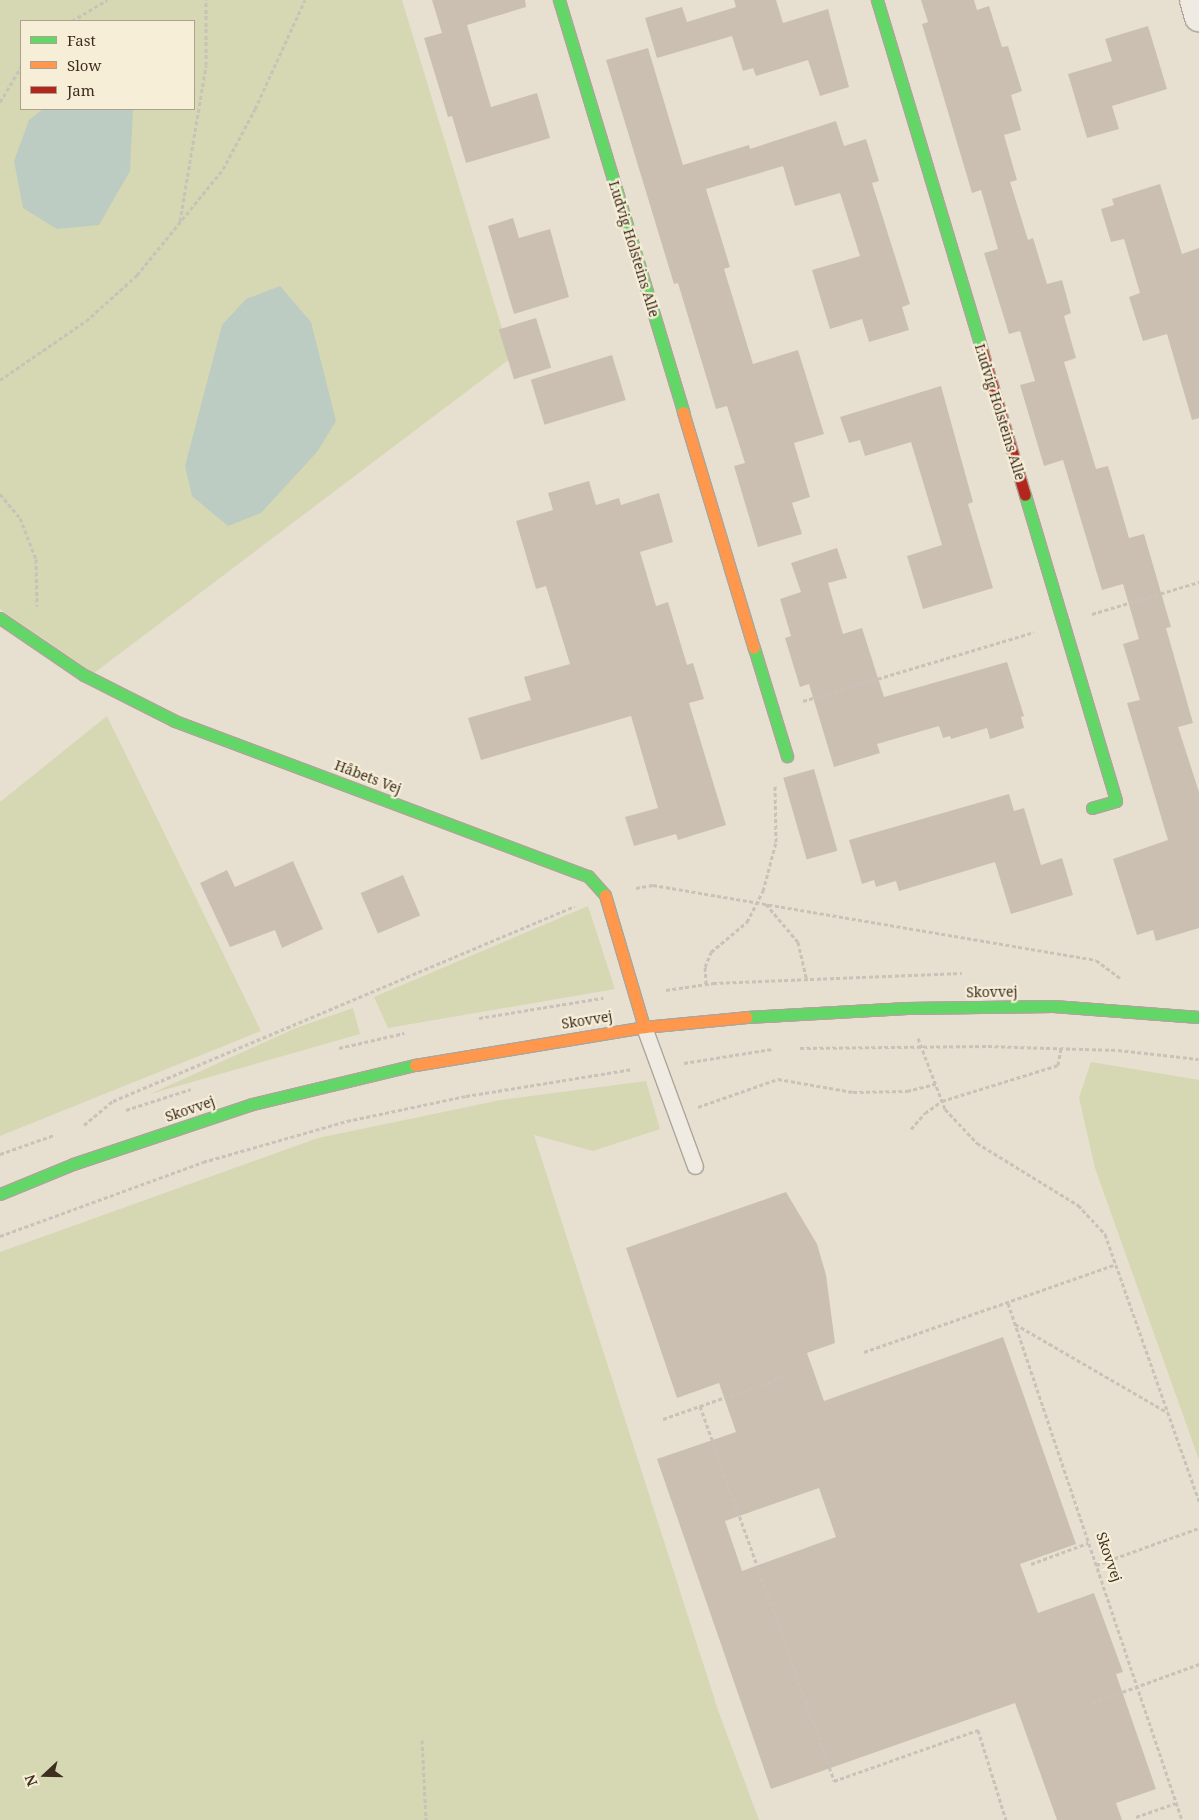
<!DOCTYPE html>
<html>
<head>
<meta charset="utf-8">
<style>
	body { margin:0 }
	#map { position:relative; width:1199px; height:1820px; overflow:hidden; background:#e7e0d1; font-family:"Noto Serif",serif }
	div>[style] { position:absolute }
	.green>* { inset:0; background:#d6d7b3 }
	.water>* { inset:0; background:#bcccc2 }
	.building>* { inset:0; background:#cbbfb2; transform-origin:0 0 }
	.path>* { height:3px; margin-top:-1.5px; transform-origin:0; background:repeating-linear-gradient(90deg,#c8c2b9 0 4px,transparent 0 6.5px) }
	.roads { filter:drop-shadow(1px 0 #ada599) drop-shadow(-1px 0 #ada599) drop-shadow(0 1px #ada599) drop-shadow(0 -1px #ada599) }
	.lane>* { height:15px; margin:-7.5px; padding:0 7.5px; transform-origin:7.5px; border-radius:7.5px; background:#efebe3 }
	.street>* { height:28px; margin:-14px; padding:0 14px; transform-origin:14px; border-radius:14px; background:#efebe3 }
	.fast>* { height:11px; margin:-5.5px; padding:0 5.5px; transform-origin:5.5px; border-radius:5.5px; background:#63d668 }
	.slow>* { height:11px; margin:-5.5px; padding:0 5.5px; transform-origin:5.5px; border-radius:5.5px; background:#ff974d }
	.jam>* { height:11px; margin:-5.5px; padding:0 5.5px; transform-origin:5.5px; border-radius:5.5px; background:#b3261e }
	span { translate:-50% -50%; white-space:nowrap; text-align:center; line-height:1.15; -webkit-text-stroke:4.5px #f7eed8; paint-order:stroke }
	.street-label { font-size:14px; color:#3d2e20 }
	.legend { position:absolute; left:20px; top:20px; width:175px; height:90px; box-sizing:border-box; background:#f7eed8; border:1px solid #ada18e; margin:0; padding:6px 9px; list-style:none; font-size:15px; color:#3d2e20 }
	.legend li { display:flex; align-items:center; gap:10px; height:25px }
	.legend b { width:25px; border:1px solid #ada18e }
	.north { position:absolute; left:20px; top:1750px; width:50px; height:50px; -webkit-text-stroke:4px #f7eed8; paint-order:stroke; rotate:249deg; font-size:14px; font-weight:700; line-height:20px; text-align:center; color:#3d2e20 }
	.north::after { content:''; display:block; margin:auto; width:18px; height:22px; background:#3d2e20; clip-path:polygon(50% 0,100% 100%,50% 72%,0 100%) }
</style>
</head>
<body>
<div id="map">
	<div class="green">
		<div style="clip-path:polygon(evenodd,0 0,402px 0,511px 358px,94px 673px,0 609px,0 0,21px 21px,194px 21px,194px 109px,21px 109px,21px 21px)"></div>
		<div style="clip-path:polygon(107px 716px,261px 1031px,0 1136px,0 802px)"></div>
		<div style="clip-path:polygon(588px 906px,615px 989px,388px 1028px,374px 997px)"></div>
		<div style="clip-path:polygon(353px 1008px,360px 1034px,150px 1094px,296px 1028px)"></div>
		<div style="clip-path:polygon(1091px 1062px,1199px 1080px,1199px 1460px,1095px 1168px,1079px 1098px)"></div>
		<div style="clip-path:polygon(646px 1081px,660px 1129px,593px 1151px,534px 1135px,719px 1713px,759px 1820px,0 1820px,0 1252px,318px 1138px,501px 1100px)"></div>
	</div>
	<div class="water">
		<div style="clip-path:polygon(43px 109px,133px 109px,130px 171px,99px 225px,57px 229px,23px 208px,14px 161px,29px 120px)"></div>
		<div style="clip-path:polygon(280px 286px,311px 322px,336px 421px,317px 452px,261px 513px,228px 526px,192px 496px,185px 466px,222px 325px,246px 299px)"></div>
	</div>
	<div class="building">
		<div style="clip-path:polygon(432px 0,525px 0,526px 7px,467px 25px,491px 107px,537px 93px,550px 138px,466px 163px,452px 116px,448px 117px,424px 38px,442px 33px)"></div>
		<div style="clip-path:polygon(734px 0,776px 0,783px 23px,828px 9px,849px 87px,820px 96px,808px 60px,756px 76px,753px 68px,743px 71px,732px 36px,657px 58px,645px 18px,682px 7px,687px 22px,736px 7px)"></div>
		<div style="clip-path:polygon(921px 0,974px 0,977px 10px,989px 6px,1002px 47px,1008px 46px,1022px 91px,1011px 95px,1021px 130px,1004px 135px,1017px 180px,1010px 182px,1028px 240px,1033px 238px,1047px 284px,1062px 280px,1071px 313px,1064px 316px,1076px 358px,1064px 362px,1096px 469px,1108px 466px,1129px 538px,1144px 534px,1171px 627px,1166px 628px,1193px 723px,1178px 727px,1199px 792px,1199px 928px,1156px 941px,1153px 930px,1137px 935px,1113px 859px,1168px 840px,1127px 703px,1140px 700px,1123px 644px,1139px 639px,1123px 584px,1102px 590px,1063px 460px,1044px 466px,1020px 385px,1035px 381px,1020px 331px,1009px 334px,984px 253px,998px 249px,981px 190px,972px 193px,922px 24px,928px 22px)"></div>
		<div style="clip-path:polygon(1148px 26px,1167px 89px,1112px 106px,1119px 129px,1087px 138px,1068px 74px,1112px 61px,1105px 39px)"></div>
		<div style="clip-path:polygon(648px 48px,683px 165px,749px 145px,750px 149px,836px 121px,844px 146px,866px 139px,879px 181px,872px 183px,910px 304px,902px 307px,909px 330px,869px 342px,862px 319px,830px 329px,812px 270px,860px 256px,840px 193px,795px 206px,783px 166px,706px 189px,730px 267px,724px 269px,753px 364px,798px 350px,824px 434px,794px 443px,810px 497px,792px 503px,802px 534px,758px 547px,734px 466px,745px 463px,727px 406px,716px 409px,678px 283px,674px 284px,606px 60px)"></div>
		<div style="clip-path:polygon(1160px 184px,1182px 254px,1199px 248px,1199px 418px,1192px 420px,1167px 334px,1143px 341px,1129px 297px,1140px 293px,1124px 239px,1111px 242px,1101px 209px,1114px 205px,1112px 199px)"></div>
		<div style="clip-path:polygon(513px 218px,519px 238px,550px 229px,569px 297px,514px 314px,488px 226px)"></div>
		<div style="left:536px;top:318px;width:52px;height:39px;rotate:73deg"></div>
		<div style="left:612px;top:355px;width:47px;height:85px;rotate:73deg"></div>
		<div style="clip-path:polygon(941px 386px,973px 502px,968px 504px,993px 588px,923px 609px,907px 556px,942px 545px,911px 442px,865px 456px,860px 440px,849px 443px,840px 417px)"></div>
		<div style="clip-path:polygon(589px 481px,596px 505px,619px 498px,621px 505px,659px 493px,673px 542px,640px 552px,656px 606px,668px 602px,687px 665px,693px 663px,704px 699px,689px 703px,726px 825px,678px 840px,676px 834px,634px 846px,625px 817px,658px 808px,631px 716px,481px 760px,468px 718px,531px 700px,524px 677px,570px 664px,546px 586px,536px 589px,516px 521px,553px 510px,548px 493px)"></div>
		<div style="clip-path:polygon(837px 548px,847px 578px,828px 583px,843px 634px,862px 628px,884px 697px,1007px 662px,1024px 716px,1021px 717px,1024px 728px,990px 739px,987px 728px,951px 739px,950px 736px,943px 738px,939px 726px,877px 744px,880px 753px,834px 767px,809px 684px,800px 687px,785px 638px,791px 636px,780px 599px,801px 592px,791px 563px)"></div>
		<div style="left:814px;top:769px;width:85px;height:32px;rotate:74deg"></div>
		<div style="clip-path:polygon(1009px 794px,1014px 811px,1024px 808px,1041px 865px,1062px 858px,1073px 895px,1011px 914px,995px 862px,899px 891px,896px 881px,876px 887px,874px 880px,862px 884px,849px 840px)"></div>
		<div style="clip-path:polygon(293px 861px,323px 929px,282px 948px,275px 930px,230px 947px,200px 883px,227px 870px,235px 887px)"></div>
		<div style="left:403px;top:875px;width:44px;height:46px;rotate:67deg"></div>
		<div style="clip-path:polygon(evenodd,786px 1192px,817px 1244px,826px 1275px,835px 1343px,807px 1353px,824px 1401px,1003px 1337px,1076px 1544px,1020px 1564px,1038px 1613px,1094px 1593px,1123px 1672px,1116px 1674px,1156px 1789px,1116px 1803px,1122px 1820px,1057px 1820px,1015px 1703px,771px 1789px,657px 1459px,736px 1432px,719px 1383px,677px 1398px,626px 1248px,786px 1192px,819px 1488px,836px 1537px,742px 1571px,725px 1521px,819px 1488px)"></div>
	</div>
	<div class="path">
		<div style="left:72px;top:21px;width:41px;rotate:-31deg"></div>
		<div style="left:0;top:102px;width:41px;rotate:-59deg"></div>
		<div style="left:180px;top:221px;width:158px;rotate:-80.5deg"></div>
		<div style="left:206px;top:65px;width:65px;rotate:-90deg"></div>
		<div style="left:0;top:380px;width:104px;rotate:-34.5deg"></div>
		<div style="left:86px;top:321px;width:69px;rotate:-42deg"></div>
		<div style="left:137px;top:275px;width:136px;rotate:-50.9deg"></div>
		<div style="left:223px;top:169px;width:68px;rotate:-61.9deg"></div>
		<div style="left:255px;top:109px;width:120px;rotate:-65.4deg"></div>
		<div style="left:0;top:494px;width:31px;rotate:50deg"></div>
		<div style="left:20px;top:518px;width:44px;rotate:68.7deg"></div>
		<div style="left:36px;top:559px;width:47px;rotate:88.8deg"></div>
		<div style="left:1092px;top:614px;width:112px;rotate:-16.7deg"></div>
		<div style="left:803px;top:701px;width:241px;rotate:-16.6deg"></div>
		<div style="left:636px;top:888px;width:17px;rotate:-10deg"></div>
		<div style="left:653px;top:885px;width:449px;rotate:9.6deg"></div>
		<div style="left:1096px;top:960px;width:31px;rotate:37deg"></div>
		<div style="left:766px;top:904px;width:50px;rotate:49.9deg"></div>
		<div style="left:798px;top:942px;width:37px;rotate:77deg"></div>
		<div style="left:706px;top:984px;width:17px;rotate:-93deg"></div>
		<div style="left:705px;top:967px;width:16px;rotate:-68deg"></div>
		<div style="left:711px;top:952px;width:47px;rotate:-39.8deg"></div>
		<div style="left:747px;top:922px;width:35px;rotate:-63deg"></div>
		<div style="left:763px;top:891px;width:51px;rotate:-75.1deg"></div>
		<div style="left:776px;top:842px;width:57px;rotate:-91deg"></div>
		<div style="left:666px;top:990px;width:48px;rotate:-8.5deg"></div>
		<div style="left:713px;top:983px;width:249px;rotate:-2.3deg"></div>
		<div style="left:479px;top:1018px;width:126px;rotate:-9.2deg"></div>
		<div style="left:918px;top:1038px;width:76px;rotate:69.2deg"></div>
		<div style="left:945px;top:1109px;width:47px;rotate:46.7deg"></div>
		<div style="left:977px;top:1143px;width:119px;rotate:31.5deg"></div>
		<div style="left:1078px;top:1205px;width:40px;rotate:47deg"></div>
		<div style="left:1105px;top:1234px;width:283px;rotate:70.6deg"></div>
		<div style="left:339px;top:1048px;width:67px;rotate:-13deg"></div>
		<div style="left:800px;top:1048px;width:188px;rotate:-0.6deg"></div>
		<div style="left:988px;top:1046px;width:130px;rotate:1.8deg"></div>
		<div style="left:1118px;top:1050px;width:81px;rotate:6.3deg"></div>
		<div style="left:684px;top:1063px;width:89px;rotate:-9deg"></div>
		<div style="left:698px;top:1107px;width:85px;rotate:-19.3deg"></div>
		<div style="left:778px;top:1079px;width:76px;rotate:9.8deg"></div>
		<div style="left:853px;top:1092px;width:54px;rotate:-1.1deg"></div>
		<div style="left:907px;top:1091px;width:30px;rotate:-14deg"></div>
		<div style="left:126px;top:1110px;width:68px;rotate:-17.9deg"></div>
		<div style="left:84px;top:1125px;width:38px;rotate:-40deg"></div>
		<div style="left:113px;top:1101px;width:501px;rotate:-22.88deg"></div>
		<div style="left:911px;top:1129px;width:21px;rotate:-49deg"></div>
		<div style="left:925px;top:1113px;width:21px;rotate:-35deg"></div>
		<div style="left:942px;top:1101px;width:121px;rotate:-17.2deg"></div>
		<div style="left:1058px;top:1065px;width:17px;rotate:-80deg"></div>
		<div style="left:0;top:1154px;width:57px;rotate:-19.4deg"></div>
		<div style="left:0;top:1236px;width:216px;rotate:-20deg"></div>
		<div style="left:203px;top:1162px;width:150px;rotate:-15.9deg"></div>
		<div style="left:347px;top:1121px;width:122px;rotate:-11.9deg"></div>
		<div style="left:466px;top:1096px;width:169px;rotate:-9.2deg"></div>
		<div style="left:1008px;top:1303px;width:545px;rotate:71.4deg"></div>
		<div style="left:1015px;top:1324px;width:176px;rotate:30.1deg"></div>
		<div style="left:864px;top:1352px;width:267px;rotate:-19.2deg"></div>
		<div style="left:700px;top:1406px;width:398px;rotate:70.3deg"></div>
		<div style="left:834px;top:1781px;width:153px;rotate:-19.5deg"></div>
		<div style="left:978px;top:1730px;width:94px;rotate:72.7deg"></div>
		<div style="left:663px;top:1419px;width:127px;rotate:-19.3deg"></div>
		<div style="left:1031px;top:1564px;width:61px;rotate:-20.2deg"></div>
		<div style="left:1096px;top:1565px;width:109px;rotate:-19.8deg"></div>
		<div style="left:1092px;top:1703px;width:114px;rotate:-20deg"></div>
		<div style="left:422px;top:1740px;width:80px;rotate:87.1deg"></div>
		<div style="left:1136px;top:1817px;width:42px;rotate:-19.3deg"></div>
	</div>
	<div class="roads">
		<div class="lane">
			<div style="left:644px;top:1027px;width:148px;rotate:69.9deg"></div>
		</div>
		<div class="street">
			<div style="left:1194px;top:0;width:18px;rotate:74deg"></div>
		</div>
		<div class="fast">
			<div style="left:559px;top:0;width:430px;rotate:73.2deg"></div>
			<div style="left:877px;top:0;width:366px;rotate:73.3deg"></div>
			<div style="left:1025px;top:495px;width:319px;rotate:73.4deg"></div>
			<div style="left:1116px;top:801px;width:25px;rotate:164deg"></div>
			<div style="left:0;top:618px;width:102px;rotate:34.2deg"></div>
			<div style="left:84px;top:675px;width:102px;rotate:26.8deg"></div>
			<div style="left:175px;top:721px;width:441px;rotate:20.6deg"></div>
			<div style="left:588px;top:876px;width:25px;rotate:48deg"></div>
			<div style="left:754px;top:648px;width:113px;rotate:73deg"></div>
			<div style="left:747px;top:1017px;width:160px;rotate:-3.2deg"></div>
			<div style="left:907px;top:1008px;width:146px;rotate:-0.8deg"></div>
			<div style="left:1053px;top:1006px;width:146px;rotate:4.3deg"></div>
			<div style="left:0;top:1194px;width:79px;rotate:-22.3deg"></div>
			<div style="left:73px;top:1164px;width:189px;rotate:-18.5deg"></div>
			<div style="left:252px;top:1104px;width:168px;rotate:-13.5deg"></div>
		</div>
		<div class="slow">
			<div style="left:683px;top:412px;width:246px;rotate:73.3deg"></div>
			<div style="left:605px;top:895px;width:138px;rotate:73.5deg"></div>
			<div style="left:415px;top:1065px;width:232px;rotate:-9.4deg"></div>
			<div style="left:644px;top:1027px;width:103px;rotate:-5.5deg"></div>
		</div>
		<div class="jam">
			<div style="left:982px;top:351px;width:150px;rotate:73.4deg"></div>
		</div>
	</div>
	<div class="street-label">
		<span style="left:634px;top:249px;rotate:73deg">Ludvig Holsteins Alle</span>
		<span style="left:1000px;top:412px;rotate:73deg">Ludvig Holsteins Alle</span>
		<span style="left:368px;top:777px;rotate:21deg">Håbets Vej</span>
		<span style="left:992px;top:992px;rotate:-1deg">Skovvej</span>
		<span style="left:587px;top:1020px;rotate:-9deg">Skovvej</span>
		<span style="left:190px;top:1109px;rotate:-19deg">Skovvej</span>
		<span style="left:1109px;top:1557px;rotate:71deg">Skovvej</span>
	</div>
	<ul class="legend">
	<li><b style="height:6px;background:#63d668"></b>Fast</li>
	<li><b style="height:6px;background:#ff974d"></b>Slow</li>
	<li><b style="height:6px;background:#b3261e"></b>Jam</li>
	</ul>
	<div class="north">N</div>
</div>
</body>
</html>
